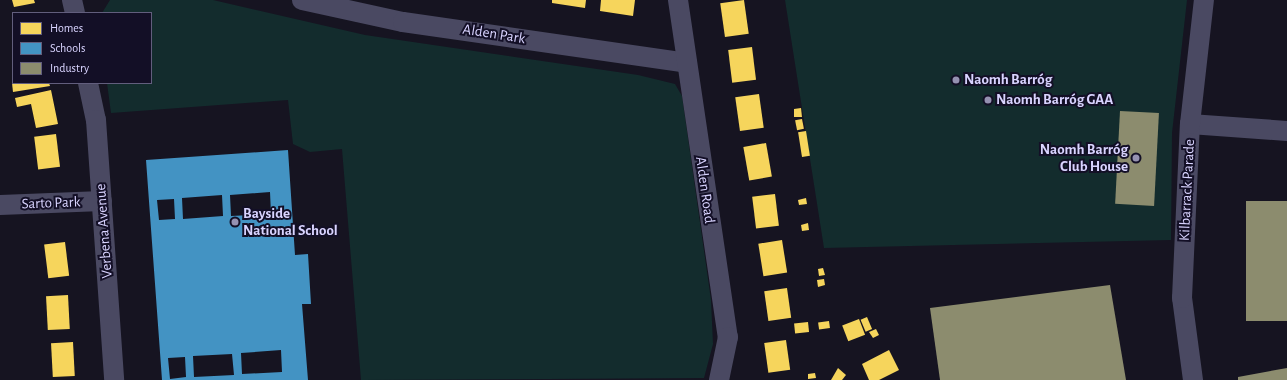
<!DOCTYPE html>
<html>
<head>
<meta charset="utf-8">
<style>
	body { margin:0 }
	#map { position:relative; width:1287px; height:380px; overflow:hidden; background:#161421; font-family:"Alegreya Sans",sans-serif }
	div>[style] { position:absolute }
	.green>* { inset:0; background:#132c2d }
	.homes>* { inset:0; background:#f6d55c; transform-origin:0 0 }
	.schools>* { inset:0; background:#4393c3 }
	.industry>* { inset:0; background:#8c8c6e; transform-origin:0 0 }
	.minor>* { height:20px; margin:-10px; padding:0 10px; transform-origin:10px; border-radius:10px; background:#4a4962 }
	.dots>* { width:11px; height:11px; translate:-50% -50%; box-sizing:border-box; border:2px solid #130f26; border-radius:50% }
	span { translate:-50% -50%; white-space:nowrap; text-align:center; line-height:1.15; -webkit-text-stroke:4px #130f26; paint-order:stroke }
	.street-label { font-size:15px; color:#d9d4ff }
	.poi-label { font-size:15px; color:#d9d4ff; font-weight:700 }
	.left { translate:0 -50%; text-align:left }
	.right { translate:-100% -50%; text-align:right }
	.legend { position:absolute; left:12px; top:12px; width:140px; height:72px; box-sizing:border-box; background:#130f26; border:1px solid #625e7d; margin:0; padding:5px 7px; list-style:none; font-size:12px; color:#d9d4ff }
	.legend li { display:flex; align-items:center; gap:8px; height:20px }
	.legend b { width:20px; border:1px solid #625e7d }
</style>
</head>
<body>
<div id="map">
	<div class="green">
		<div style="clip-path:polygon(110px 0,213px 0,365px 35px,638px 75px,675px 84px,682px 96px,711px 300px,713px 344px,704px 378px,361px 380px,342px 149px,310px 152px,293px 144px,288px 100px,111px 113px,107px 83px,151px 83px,151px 13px,102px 13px)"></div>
		<div style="clip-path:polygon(785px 0,1187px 0,1172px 133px,1171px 240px,824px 248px)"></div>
	</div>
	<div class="homes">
		<div style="clip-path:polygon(12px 0,34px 0,35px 3px,14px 7px)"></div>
		<div style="clip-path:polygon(552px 0,586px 0,585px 8px,552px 3px)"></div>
		<div style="clip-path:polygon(601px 0,635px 0,633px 16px,600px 11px)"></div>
		<div style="left:744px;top:0;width:34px;height:24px;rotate:82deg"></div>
		<div style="left:752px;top:47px;width:33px;height:24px;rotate:83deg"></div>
		<div style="clip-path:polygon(12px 83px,49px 83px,50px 86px,13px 92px)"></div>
		<div style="clip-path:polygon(51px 90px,58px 124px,36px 128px,31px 104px,17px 107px,15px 98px)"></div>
		<div style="left:759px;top:94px;width:34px;height:24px;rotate:82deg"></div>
		<div style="clip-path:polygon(801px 108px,802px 117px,794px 117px,794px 109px)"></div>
		<div style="left:802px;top:119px;width:10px;height:7px;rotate:79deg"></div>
		<div style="left:806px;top:131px;width:25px;height:8px;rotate:81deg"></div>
		<div style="left:56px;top:134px;width:33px;height:22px;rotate:83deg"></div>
		<div style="left:766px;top:143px;width:34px;height:23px;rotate:80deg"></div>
		<div style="left:775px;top:194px;width:32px;height:23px;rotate:83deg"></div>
		<div style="clip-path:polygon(806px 198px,807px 204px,799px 205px,798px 200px)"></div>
		<div style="clip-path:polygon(808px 223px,809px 230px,802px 231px,801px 225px)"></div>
		<div style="left:782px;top:240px;width:33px;height:24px;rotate:81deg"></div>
		<div style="left:65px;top:242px;width:34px;height:21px;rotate:83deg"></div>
		<div style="clip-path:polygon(823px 268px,825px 275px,819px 276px,818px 269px)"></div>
		<div style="clip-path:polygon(824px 279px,825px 285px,818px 287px,817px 280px)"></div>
		<div style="left:787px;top:288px;width:30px;height:23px;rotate:82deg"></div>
		<div style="left:68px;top:295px;width:34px;height:22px;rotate:87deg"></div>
		<div style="left:867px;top:317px;width:13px;height:7px;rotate:67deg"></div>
		<div style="left:859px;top:319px;width:17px;height:18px;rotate:69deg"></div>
		<div style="left:829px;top:321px;width:7px;height:11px;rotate:82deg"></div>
		<div style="left:808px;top:322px;width:10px;height:14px;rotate:84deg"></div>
		<div style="clip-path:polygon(876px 329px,879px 335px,873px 338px,869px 332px)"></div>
		<div style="left:786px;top:340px;width:30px;height:22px;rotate:82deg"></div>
		<div style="left:73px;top:342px;width:34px;height:22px;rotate:87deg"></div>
		<div style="clip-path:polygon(889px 350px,899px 370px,879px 380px,869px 380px,862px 364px)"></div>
		<div style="clip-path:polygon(838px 368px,846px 375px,842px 380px,831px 380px)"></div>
		<div style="clip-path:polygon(815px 373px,816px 378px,808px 379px,808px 374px)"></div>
	</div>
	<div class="schools">
		<div style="clip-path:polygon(evenodd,288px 150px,295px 255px,308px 254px,311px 304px,302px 304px,308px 380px,162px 380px,146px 160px,288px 150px,270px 192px,271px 214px,231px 216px,230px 195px,270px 192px,288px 150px,222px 195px,223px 216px,183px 219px,182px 198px,222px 195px,288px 150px,174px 199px,175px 219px,159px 220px,157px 200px,174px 199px,288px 150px,281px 350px,282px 372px,242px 374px,241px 353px,281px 350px,288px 150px,232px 354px,234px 375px,194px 377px,193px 356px,232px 354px,288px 150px,185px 357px,186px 377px,170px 379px,168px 358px,185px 357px)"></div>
	</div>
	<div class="industry">
		<div style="left:1120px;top:111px;width:39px;height:93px;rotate:3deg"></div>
		<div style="left:1287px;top:201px;width:120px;height:41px;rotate:90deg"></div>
		<div style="clip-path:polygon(1110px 285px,1126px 380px,940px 380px,930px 308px)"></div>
		<div style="clip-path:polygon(1287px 368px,1287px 380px,1238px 380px,1238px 377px)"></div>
	</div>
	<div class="minor">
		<div style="left:72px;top:0;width:13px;rotate:77deg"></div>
		<div style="left:302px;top:0;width:103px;rotate:12.3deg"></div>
		<div style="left:403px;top:22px;width:287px;rotate:8.2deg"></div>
		<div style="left:678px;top:0;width:341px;rotate:81.6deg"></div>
		<div style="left:728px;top:337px;width:44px;rotate:101.8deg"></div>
		<div style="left:88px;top:83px;width:38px;rotate:78deg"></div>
		<div style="left:96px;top:120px;width:261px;rotate:86deg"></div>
		<div style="left:1190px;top:124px;width:97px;rotate:4.1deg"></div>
		<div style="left:0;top:205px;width:102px;rotate:-2.2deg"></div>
		<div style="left:1193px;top:380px;width:83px;rotate:-97.6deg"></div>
		<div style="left:1182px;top:298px;width:174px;rotate:-87.4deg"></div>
		<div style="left:1190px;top:124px;width:125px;rotate:-83.6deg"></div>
	</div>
	<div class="dots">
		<div style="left:956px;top:80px;background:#9591b1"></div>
		<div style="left:988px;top:100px;background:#9591b1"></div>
		<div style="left:1136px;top:158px;background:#9591b1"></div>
		<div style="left:235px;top:222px;background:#9591b1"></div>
	</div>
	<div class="street-label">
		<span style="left:494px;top:34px;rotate:9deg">Alden Park</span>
		<span style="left:705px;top:190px;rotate:82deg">Alden Road</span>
		<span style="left:1187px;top:190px;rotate:-87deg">Kilbarrack Parade</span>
		<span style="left:51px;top:203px;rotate:-2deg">Sarto Park</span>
		<span style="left:104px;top:231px;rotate:-94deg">Verbena Avenue</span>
	</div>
	<div class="poi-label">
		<span class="left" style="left:964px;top:80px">Naomh Barróg</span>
		<span class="left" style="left:996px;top:100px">Naomh Barróg GAA</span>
		<span class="right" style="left:1128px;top:158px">Naomh Barróg<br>Club House</span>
		<span class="left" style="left:243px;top:222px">Bayside<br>National School</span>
	</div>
	<ul class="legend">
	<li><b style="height:11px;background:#f6d55c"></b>Homes</li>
	<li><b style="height:11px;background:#4393c3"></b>Schools</li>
	<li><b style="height:11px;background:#8c8c6e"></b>Industry</li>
	</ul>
</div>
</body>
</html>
